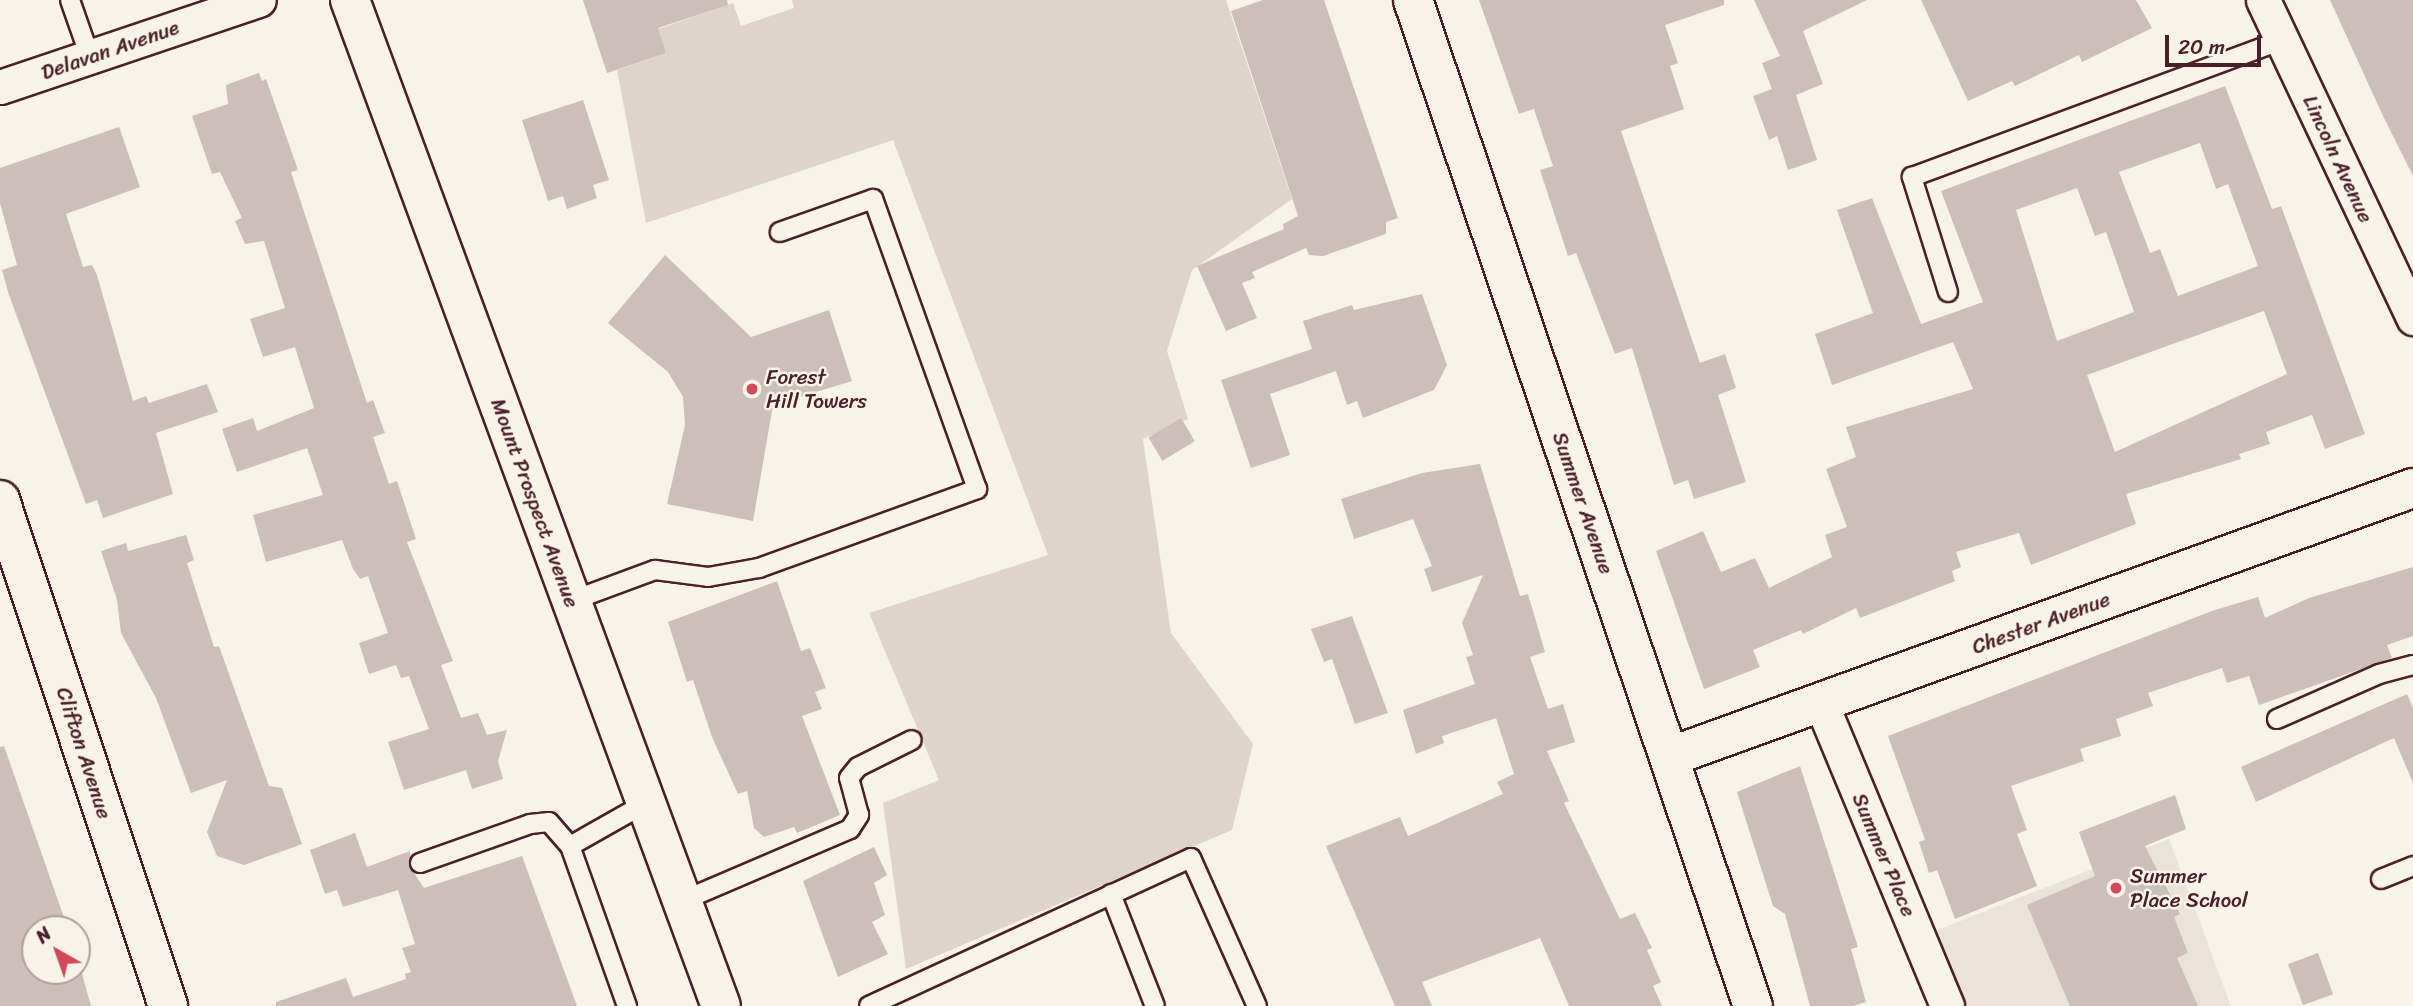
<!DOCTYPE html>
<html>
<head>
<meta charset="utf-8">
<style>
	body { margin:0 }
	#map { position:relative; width:2413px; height:1006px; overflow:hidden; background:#f7f3e8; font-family:Sriracha,sans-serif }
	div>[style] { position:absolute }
	.built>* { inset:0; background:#eae3da }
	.green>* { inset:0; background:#ded4cc }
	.building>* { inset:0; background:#ccbfb9; transform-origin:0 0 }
	.roads { filter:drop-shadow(2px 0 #4a1f2b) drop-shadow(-2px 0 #4a1f2b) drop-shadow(0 2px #4a1f2b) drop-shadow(0 -2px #4a1f2b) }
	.service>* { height:18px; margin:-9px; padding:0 9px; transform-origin:9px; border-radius:9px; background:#f7f3e8 }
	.minor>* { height:33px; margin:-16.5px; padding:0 16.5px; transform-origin:16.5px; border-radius:16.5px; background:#f7f3e8 }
	.tertiary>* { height:38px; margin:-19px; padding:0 19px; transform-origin:19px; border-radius:19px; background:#f7f3e8 }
	.secondary>* { height:38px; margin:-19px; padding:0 19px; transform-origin:19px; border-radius:19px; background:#f7f3e8 }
	.dots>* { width:19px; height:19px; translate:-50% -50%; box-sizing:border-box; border:4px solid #f7f3e8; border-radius:50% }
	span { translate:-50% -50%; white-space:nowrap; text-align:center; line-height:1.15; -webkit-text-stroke:5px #f7f3e8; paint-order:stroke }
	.street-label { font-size:21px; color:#4a1f2b }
	.poi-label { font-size:21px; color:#4a1f2b }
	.left { translate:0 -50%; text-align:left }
	.north { position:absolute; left:21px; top:915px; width:70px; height:70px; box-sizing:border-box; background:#f7f3e8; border:2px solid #b29e9c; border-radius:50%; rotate:320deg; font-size:19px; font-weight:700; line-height:28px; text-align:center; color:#4a1f2b }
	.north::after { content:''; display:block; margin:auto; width:24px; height:32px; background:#d1495b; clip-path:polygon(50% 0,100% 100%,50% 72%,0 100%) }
	.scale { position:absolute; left:2165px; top:35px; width:96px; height:32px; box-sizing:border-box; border:4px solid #4a1f2b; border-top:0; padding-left:9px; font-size:21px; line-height:24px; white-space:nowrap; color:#4a1f2b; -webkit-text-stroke:5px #f7f3e8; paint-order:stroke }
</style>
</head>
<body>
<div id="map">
	<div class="built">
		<div style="clip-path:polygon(2169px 839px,2231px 1006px,1951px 1006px,1922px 936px)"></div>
	</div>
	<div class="green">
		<div style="clip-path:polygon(792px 0,1226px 0,1292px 199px,1192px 270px,1167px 351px,1188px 419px,1143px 439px,1171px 633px,1253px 744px,1232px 830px,906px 969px,883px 803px,939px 780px,869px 613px,1048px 555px,893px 140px,646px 223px,617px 70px,666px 53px,658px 29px,733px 3px,741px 26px,794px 8px)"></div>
	</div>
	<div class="building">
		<div style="clip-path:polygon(583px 0,727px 0,728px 5px,658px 28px,666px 53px,607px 73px)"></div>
		<div style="clip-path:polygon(1263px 0,1324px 0,1398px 218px,1386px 222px,1386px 234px,1323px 256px,1309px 255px,1306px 248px,1252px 272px,1255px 278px,1242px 283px,1257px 318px,1226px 331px,1197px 266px,1284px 229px,1283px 224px,1298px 216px,1231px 11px)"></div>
		<div style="clip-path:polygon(1479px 0,1724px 0,1724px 5px,1665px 25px,1678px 63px,1670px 66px,1684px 109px,1621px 131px,1700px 363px,1725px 354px,1736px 388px,1718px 395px,1746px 482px,1694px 499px,1688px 480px,1674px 485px,1632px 348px,1615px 354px,1576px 253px,1568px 256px,1540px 170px,1553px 166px,1534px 109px,1519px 114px)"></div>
		<div style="clip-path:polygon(1754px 0,1867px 0,1803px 31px,1823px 84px,1796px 95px,1817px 160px,1788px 170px,1777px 136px,1769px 140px,1753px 96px,1772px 89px,1762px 63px,1780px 56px)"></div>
		<div style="clip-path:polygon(1921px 0,2136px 0,2152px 28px,2082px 62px,2079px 55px,2015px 86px,2012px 81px,1968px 101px)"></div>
		<div style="clip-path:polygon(2330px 0,2413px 0,2413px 176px,2383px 116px)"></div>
		<div style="clip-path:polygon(259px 73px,262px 81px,266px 79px,298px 170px,291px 172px,367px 403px,373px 400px,385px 433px,373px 437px,389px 484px,397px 481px,416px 539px,407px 542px,453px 661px,441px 665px,461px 718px,478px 713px,487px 735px,507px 730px,498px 761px,503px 779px,472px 789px,466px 770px,404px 790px,388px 742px,429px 729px,409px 676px,401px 678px,396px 665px,369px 674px,359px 643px,388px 633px,368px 576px,360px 579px,353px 569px,342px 540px,266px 562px,253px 515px,323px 495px,307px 448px,237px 472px,222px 429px,253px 418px,257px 431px,314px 408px,295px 347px,263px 357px,250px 319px,285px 308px,264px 241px,245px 244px,235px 221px,242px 218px,220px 172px,212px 174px,192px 116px,228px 104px,226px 85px)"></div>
		<div style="clip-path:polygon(evenodd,2225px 86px,2272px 209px,2281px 206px,2365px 434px,2325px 449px,2312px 415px,2266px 432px,2270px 444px,2239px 454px,2241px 459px,2126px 494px,2136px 524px,2031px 565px,2019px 533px,1956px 552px,1961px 567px,1952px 571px,1955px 581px,1860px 618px,1856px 608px,1803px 634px,1801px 630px,1753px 650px,1760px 667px,1704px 689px,1656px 551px,1703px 531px,1721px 572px,1755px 558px,1769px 588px,1832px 557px,1825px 535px,1847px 527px,1826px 469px,1856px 457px,1846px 427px,1973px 389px,1953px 342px,1832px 385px,1815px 334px,1873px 313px,1837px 210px,1872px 198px,1921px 324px,1983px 302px,1941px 191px,2225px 86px,2200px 143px,2216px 189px,2228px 184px,2258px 266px,2178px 296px,2160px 249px,2150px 253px,2119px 172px,2200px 143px,2225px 86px,2077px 188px,2095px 236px,2106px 232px,2134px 312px,2057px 341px,2016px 210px,2077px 188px,2225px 86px,2264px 311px,2287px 374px,2115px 452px,2087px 375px,2264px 311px)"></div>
		<div style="clip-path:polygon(583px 100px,609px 180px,593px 185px,597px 198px,567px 209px,563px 196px,548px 201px,522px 120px)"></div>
		<div style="clip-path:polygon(119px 127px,140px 187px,66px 214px,83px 267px,92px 265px,97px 275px,133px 401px,146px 396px,149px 403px,207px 384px,218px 412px,156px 433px,173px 494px,103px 518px,97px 500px,86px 504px,9px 295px,2px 270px,17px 265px,0 203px,0 168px)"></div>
		<div style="clip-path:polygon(665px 255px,751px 337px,829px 310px,852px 381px,773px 405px,753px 521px,667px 504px,685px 425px,683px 397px,668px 372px,608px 323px)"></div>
		<div style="clip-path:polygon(1422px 294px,1447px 365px,1434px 390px,1363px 418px,1357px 401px,1347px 405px,1336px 371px,1270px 394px,1290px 455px,1251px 468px,1221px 380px,1312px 349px,1303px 321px,1352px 305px,1354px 310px)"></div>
		<div style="left:1181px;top:418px;width:27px;height:38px;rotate:59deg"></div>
		<div style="clip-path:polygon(1480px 464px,1520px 596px,1528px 594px,1545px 652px,1530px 657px,1548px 709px,1563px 704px,1575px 742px,1547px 751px,1569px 801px,1564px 803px,1620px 919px,1635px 913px,1652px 948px,1647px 950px,1661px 982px,1653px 986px,1662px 1006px,1569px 1006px,1540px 938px,1422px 982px,1432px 1006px,1395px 1006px,1326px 846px,1400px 817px,1408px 836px,1503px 794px,1497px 782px,1514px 774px,1496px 718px,1442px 736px,1444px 743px,1416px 754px,1403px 710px,1475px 684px,1466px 657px,1473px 655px,1462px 623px,1483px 575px,1432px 592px,1424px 569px,1432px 566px,1413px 519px,1354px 539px,1341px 499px,1422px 473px)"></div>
		<div style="clip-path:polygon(186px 535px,194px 560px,187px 563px,214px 647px,219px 646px,269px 786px,282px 788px,302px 844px,244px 865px,217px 856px,207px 832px,227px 780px,191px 793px,156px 698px,121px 633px,117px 600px,101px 551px,126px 543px,128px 551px)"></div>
		<div style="clip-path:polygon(2413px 567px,2413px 636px,2387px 645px,2392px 658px,2259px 705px,2249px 676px,2227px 683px,2222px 668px,2186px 680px,2148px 693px,2153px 706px,2116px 719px,2121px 736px,2080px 749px,2084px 761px,2011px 786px,2027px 830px,2017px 834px,2037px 886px,1955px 919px,1937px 870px,1929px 873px,1919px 842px,1925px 840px,1888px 736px,2212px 611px,2258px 597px,2265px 618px,2309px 598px)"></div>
		<div style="clip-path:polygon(777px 581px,801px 651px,810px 648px,826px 688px,815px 692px,822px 709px,802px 716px,840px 815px,797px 833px,794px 827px,764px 837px,754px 828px,747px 791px,738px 794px,712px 737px,693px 680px,687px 682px,668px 622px)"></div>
		<div style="clip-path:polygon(1352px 616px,1388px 713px,1355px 724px,1332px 659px,1324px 662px,1311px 629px)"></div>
		<div style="clip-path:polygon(2407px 694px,2413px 708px,2413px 783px,2394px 738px,2256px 802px,2241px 767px)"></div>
		<div style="clip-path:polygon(4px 746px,68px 929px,35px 929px,35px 971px,77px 971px,77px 956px,91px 1006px,0 1006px,0 747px)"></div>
		<div style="clip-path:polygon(1800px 766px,1858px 947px,1851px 949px,1866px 1002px,1853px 1006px,1810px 1006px,1785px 914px,1773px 906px,1737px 792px)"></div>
		<div style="clip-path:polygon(2175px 795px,2186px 829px,2145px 846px,2180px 914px,2174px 917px,2188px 953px,2177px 958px,2198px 1006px,2070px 1006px,2027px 905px,2095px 876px,2079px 832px)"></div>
		<div style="clip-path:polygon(355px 833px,367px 867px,410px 851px,410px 867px,424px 888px,522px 856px,577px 1006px,276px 1006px,276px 1002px,346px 978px,353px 997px,406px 979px,405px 974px,411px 972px,402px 948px,415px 944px,398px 890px,343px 907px,337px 890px,325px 894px,310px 850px)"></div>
		<div style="clip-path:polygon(874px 847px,887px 875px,874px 883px,885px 915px,872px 922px,888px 954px,838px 977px,803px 881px)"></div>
		<div style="left:2318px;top:953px;width:44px;height:32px;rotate:70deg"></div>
	</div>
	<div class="roads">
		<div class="service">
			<div style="left:70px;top:0;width:60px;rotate:70.7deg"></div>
			<div style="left:1948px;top:292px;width:121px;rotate:-107.4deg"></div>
			<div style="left:1912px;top:177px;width:395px;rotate:-20.3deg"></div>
			<div style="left:571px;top:601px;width:90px;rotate:-20.3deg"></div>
			<div style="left:655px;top:570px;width:53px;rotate:7.5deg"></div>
			<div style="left:708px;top:577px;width:52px;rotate:-10deg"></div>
			<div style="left:759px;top:568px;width:232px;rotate:-19.9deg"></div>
			<div style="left:977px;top:489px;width:308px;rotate:-109.7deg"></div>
			<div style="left:873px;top:199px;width:99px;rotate:160.5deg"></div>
			<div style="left:2277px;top:719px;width:111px;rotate:-23.8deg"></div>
			<div style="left:2379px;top:674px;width:35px;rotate:-15deg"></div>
			<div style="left:420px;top:863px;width:117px;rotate:-19.5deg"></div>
			<div style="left:530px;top:824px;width:19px;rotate:-6deg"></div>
			<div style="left:549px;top:822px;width:32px;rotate:49deg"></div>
			<div style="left:2381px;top:879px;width:35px;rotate:-22deg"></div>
			<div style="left:1111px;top:894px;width:120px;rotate:68.6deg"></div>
			<div style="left:682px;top:901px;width:183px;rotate:-23.2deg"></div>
			<div style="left:850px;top:829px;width:17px;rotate:-57deg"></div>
			<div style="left:859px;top:815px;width:38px;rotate:-105deg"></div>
			<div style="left:849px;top:778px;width:14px;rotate:-51deg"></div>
			<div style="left:858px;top:767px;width:60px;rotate:-26.6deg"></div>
			<div style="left:627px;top:1006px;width:170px;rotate:-109.6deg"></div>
			<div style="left:570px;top:846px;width:87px;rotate:-29.5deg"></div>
			<div style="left:869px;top:1006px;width:354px;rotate:-24.7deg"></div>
			<div style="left:1191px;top:858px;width:162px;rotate:66deg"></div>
		</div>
		<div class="minor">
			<div style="left:2263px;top:0;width:352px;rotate:64.7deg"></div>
			<div style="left:0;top:87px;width:273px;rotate:-18.6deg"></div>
			<div style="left:1821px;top:703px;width:328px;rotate:67.4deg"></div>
		</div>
		<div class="tertiary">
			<div style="left:1413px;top:0;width:1062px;rotate:71.33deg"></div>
			<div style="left:0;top:500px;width:533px;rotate:71.63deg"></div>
			<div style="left:1669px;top:757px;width:791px;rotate:-19.88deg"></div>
		</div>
		<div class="secondary">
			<div style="left:350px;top:0;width:1072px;rotate:69.76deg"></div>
		</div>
	</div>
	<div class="dots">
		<div style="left:752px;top:389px;background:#d1495b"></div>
		<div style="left:2116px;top:888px;background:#d1495b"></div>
	</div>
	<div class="street-label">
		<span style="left:110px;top:50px;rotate:-19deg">Delavan Avenue</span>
		<span style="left:2338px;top:159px;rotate:65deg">Lincoln Avenue</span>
		<span style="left:535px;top:503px;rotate:70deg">Mount Prospect Avenue</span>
		<span style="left:1583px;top:503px;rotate:71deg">Summer Avenue</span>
		<span style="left:2041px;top:623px;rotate:-20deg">Chester Avenue</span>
		<span style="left:84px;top:753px;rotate:72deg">Clifton Avenue</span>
		<span style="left:1884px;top:855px;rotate:67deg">Summer Place</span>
	</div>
	<div class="poi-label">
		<span class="left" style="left:766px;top:389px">Forest<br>Hill Towers</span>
		<span class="left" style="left:2130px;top:888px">Summer<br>Place School</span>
	</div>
	<div class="north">N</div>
	<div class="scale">20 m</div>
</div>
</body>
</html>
